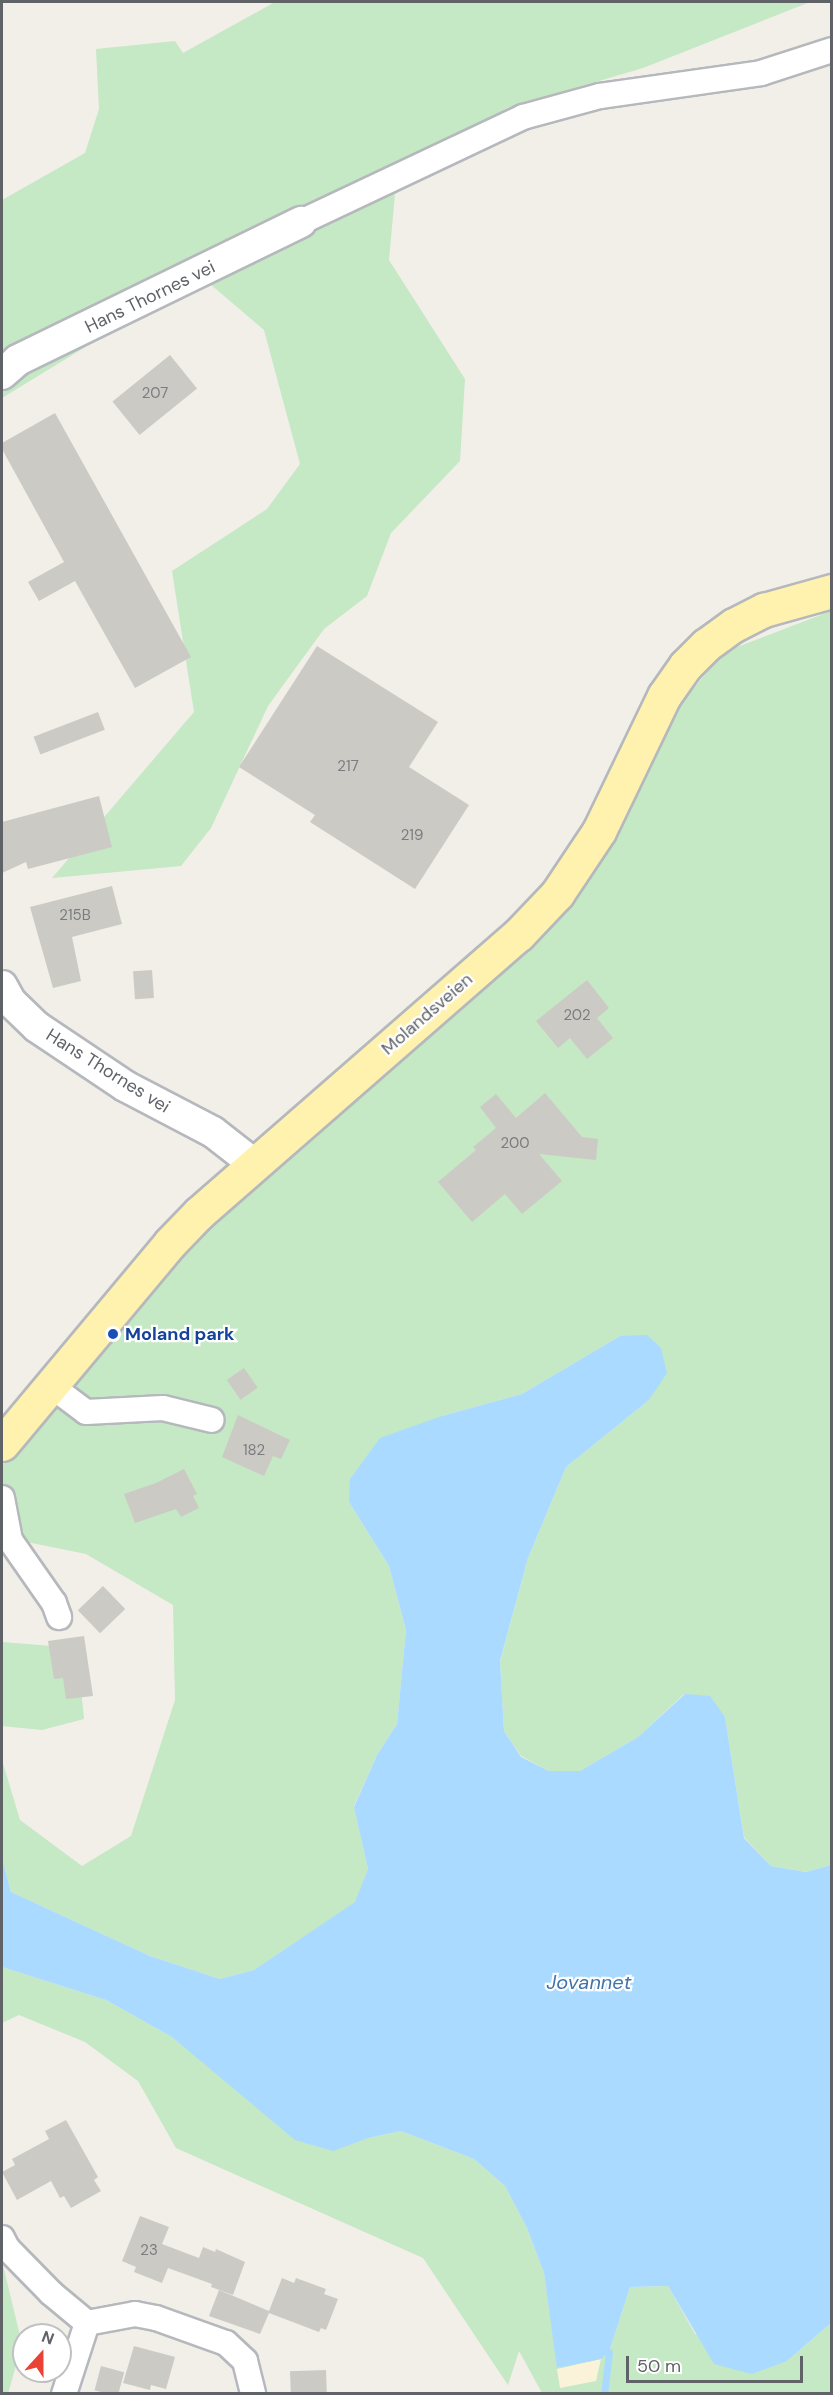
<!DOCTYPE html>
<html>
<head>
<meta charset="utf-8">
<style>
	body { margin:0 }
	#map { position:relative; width:833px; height:2395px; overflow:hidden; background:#f1efe8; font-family:"DM Sans",sans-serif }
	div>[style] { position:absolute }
	.green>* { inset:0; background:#c5e8c5 }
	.sand>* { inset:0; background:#fbf3d9 }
	.water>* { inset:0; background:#aadaff }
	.stream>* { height:7px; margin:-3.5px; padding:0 3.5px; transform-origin:3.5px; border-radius:3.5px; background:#aadaff }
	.building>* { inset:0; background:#cccac5; transform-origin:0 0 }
	.roads { filter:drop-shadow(2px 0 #b5b8bc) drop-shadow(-2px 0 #b5b8bc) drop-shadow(0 2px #b5b8bc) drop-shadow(0 -2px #b5b8bc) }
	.minor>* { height:24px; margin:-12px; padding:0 12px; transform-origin:12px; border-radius:12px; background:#fff }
	.tertiary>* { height:30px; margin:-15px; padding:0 15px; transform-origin:15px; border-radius:15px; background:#fff }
	.primary>* { height:33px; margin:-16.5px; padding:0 16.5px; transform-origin:16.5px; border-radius:16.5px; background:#fff2af }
	.dots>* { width:16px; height:16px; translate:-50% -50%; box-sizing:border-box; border:3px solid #fff; border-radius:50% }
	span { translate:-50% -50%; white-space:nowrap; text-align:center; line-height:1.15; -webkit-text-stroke:4.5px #fff; paint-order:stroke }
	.number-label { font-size:15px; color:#7a7d7f }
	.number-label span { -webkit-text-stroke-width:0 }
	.street-label { font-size:18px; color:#5f6368 }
	.transit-label { font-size:18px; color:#164399; font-weight:700 }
	.left { translate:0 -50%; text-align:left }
	.water-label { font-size:20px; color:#4174aa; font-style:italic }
	.frame { position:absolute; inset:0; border:3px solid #5f6368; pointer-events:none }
	.north { position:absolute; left:12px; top:2323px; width:60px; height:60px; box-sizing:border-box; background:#fff; border:2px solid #bfc1c3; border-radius:50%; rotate:21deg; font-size:16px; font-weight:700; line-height:24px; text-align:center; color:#5f6368 }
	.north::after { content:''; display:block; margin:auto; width:21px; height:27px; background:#ea4335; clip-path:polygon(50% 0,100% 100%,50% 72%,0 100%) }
	.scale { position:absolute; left:626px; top:2356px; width:177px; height:27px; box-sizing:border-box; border:3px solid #5f6368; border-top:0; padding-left:8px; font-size:18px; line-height:21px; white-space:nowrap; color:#5f6368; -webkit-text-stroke:4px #fff; paint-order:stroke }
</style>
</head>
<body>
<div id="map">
	<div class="green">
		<div style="clip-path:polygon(275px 2px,810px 2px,643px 68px,507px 108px,395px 194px,389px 260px,465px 379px,460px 461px,391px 533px,367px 596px,324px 629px,268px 706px,211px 828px,181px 866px,52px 878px,194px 712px,172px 571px,267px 509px,300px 464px,264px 330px,209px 283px,87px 346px,2px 398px,2px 200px,85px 153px,99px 109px,96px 49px,175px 41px,183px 53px)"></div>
		<div style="clip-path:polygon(831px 611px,831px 1865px,806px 1872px,771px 1866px,744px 1837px,725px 1717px,684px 1694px,638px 1737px,580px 1771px,549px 1771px,521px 1756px,504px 1731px,500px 1662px,528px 1558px,566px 1467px,649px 1400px,620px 1336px,522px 1394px,442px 1416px,349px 1502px,389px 1566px,406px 1630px,397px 1724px,377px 1755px,354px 1806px,368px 1869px,356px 1902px,254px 1970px,220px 1979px,150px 1956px,11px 1892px,2px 1858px,2px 1760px,20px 1820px,82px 1866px,131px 1836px,175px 1700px,173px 1605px,86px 1554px,2px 1537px,2px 1433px,189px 1244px,500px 953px,642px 750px,724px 652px)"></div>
		<div style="clip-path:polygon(2px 1642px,77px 1648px,84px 1719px,42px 1730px,2px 1726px)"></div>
		<div style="clip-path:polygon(2px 1967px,106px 2000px,172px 2037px,224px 2079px,368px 2138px,401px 2131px,474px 2159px,505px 2186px,527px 2228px,544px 2273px,558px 2368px,609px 2352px,630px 2287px,668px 2286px,695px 2334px,787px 2361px,831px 2323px,831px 2393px,542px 2393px,519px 2351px,508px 2385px,423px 2258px,176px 2148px,138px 2081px,85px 2042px,19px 2015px,2px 2023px)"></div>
		<div style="clip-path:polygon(2px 2261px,22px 2344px,8px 2394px,2px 2393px)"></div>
	</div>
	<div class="sand">
		<div style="clip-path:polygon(601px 2359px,596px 2381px,560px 2388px,557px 2369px)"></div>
	</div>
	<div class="water">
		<div style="clip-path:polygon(647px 1335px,661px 1348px,667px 1373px,649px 1400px,566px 1467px,528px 1558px,500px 1661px,504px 1731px,521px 1757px,549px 1771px,580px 1771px,638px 1737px,685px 1694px,710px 1696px,725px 1717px,744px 1838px,771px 1866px,806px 1872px,831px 1865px,831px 2323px,787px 2361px,752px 2374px,714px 2364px,668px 2286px,630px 2287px,609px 2352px,601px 2359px,557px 2368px,544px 2273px,527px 2228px,505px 2186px,474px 2159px,401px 2131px,368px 2138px,333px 2151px,295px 2140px,172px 2037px,106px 2000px,2px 1967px,2px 1858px,11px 1892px,150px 1956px,220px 1979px,254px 1970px,355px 1902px,368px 1869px,354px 1807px,377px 1755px,397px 1724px,406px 1630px,389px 1566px,349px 1502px,350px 1479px,380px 1438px,442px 1416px,522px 1394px,620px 1336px)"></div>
	</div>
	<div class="stream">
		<div style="left:604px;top:2394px;width:42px;rotate:-83.2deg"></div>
	</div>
	<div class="building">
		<div style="left:170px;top:355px;width:43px;height:74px;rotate:51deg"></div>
		<div style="clip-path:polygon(55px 413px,191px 657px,135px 688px,75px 581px,39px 601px,28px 582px,64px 562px,2px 449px,2px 443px)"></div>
		<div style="clip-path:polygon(317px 646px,438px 722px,409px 767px,469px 805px,415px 889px,310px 822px,315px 815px,239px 767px)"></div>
		<div style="left:98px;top:712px;width:19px;height:69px;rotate:69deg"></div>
		<div style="clip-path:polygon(99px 796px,112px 847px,28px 869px,26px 862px,2px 873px,2px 822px)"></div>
		<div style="clip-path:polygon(112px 886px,122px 924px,72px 937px,81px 981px,53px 988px,30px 907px)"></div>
		<div style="left:152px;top:970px;width:28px;height:19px;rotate:86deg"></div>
		<div style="clip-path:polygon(587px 980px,609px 1008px,597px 1018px,613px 1038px,587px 1059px,570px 1038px,558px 1048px,536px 1021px)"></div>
		<div style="clip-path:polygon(545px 1093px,582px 1137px,598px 1139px,596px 1160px,539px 1154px,562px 1181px,522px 1214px,505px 1194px,472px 1222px,438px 1182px,476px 1150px,473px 1147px,496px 1128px,480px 1107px,496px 1094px,516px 1118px)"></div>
		<div style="left:244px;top:1368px;width:24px;height:21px;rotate:55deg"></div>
		<div style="clip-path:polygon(238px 1415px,290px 1440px,281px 1459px,273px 1456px,264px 1476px,222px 1457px)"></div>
		<div style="clip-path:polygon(184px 1469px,197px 1494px,193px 1496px,199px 1508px,181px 1517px,176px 1509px,135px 1523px,124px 1494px,156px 1483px)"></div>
		<div style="left:103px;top:1586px;width:32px;height:35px;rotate:46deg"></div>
		<div style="clip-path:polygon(84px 1636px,93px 1696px,66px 1699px,63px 1678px,54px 1679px,48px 1641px)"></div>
		<div style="clip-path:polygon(66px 2120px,98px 2177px,94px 2180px,101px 2191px,71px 2208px,64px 2196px,60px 2198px,51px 2181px,17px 2200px,2px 2172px,15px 2165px,12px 2159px,49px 2139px,45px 2131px)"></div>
		<div style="clip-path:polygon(140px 2216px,169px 2227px,162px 2244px,199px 2258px,203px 2247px,215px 2252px,216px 2249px,245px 2262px,233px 2295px,211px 2287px,212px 2284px,168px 2268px,162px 2283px,134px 2272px,136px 2267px,122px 2261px)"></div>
		<div style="clip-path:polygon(282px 2278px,294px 2283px,296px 2278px,326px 2289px,324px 2294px,338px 2299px,326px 2330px,321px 2328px,319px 2332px,269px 2313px,260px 2334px,209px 2316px,219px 2290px,269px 2311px)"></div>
		<div style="clip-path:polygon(134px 2346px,175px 2357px,166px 2389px,151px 2385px,150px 2390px,123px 2383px)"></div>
		<div style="left:101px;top:2366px;width:24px;height:25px;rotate:15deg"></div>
		<div style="left:326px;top:2370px;width:24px;height:36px;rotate:88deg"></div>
	</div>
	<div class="roads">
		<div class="minor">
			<div style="left:301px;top:222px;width:246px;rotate:-25.3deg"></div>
			<div style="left:523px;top:117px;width:80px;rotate:-15.3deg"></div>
			<div style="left:600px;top:96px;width:163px;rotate:-8.1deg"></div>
			<div style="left:761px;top:73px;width:75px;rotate:-17.9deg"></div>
			<div style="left:50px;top:1385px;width:45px;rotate:36.9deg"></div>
			<div style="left:86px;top:1412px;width:77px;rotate:-3deg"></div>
			<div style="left:163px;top:1408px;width:50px;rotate:13.8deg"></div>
			<div style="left:2px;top:1498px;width:43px;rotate:79.2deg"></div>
			<div style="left:10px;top:1540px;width:77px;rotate:55.1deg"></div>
			<div style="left:54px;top:1603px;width:15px;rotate:70deg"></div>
			<div style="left:2px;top:2238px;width:11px;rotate:63deg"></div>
			<div style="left:7px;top:2248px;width:63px;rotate:45.6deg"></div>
			<div style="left:51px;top:2293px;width:47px;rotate:39.8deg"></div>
			<div style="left:87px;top:2323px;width:75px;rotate:107.9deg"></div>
			<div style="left:87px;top:2323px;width:49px;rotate:-10.6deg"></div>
			<div style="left:135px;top:2314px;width:21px;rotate:11deg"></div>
			<div style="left:156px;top:2318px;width:74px;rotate:19.7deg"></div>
			<div style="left:226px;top:2343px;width:26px;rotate:43deg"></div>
			<div style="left:245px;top:2361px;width:34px;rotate:76deg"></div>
		</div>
		<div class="tertiary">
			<div style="left:2px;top:374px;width:21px;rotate:-41deg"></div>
			<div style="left:18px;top:360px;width:315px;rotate:-26deg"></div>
			<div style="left:2px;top:986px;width:18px;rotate:61deg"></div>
			<div style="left:11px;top:1002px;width:36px;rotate:44deg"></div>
			<div style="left:37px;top:1027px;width:106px;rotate:33.8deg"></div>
			<div style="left:125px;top:1086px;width:99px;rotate:27.6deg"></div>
			<div style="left:213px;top:1132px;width:52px;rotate:38deg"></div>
		</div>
		<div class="primary">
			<div style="left:2px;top:1444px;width:262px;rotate:-50.1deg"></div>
			<div style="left:170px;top:1243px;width:42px;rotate:-46deg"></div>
			<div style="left:199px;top:1213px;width:423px;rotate:-41.1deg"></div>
			<div style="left:518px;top:935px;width:57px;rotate:-46.4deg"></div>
			<div style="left:557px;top:894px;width:76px;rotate:-56.3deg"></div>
			<div style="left:599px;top:831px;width:150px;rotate:-64.3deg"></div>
			<div style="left:664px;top:696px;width:37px;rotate:-55deg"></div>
			<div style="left:685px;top:666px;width:30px;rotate:-45deg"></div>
			<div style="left:706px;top:645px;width:34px;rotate:-36deg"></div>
			<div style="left:734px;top:625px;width:34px;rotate:-27deg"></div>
			<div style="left:764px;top:610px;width:71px;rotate:-15.6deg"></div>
		</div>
	</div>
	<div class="dots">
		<div style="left:113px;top:1334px;background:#1a4fb4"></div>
	</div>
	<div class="number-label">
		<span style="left:155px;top:394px">207</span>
		<span style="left:348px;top:767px">217</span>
		<span style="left:412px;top:836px">219</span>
		<span style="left:75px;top:916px">215B</span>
		<span style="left:577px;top:1016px">202</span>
		<span style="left:515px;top:1144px">200</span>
		<span style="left:254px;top:1451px">182</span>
		<span style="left:149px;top:2251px">23</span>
	</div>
	<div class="street-label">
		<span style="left:150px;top:297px;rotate:-26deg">Hans Thornes vei</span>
		<span style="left:427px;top:1014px;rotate:-41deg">Molandsveien</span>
		<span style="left:108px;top:1071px;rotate:32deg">Hans Thornes vei</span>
	</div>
	<div class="transit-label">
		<span class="left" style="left:125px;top:1334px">Moland park</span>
	</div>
	<div class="water-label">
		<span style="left:589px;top:1982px">Jovannet</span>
	</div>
	<div class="frame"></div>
	<div class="north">N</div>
	<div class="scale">50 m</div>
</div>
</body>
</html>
